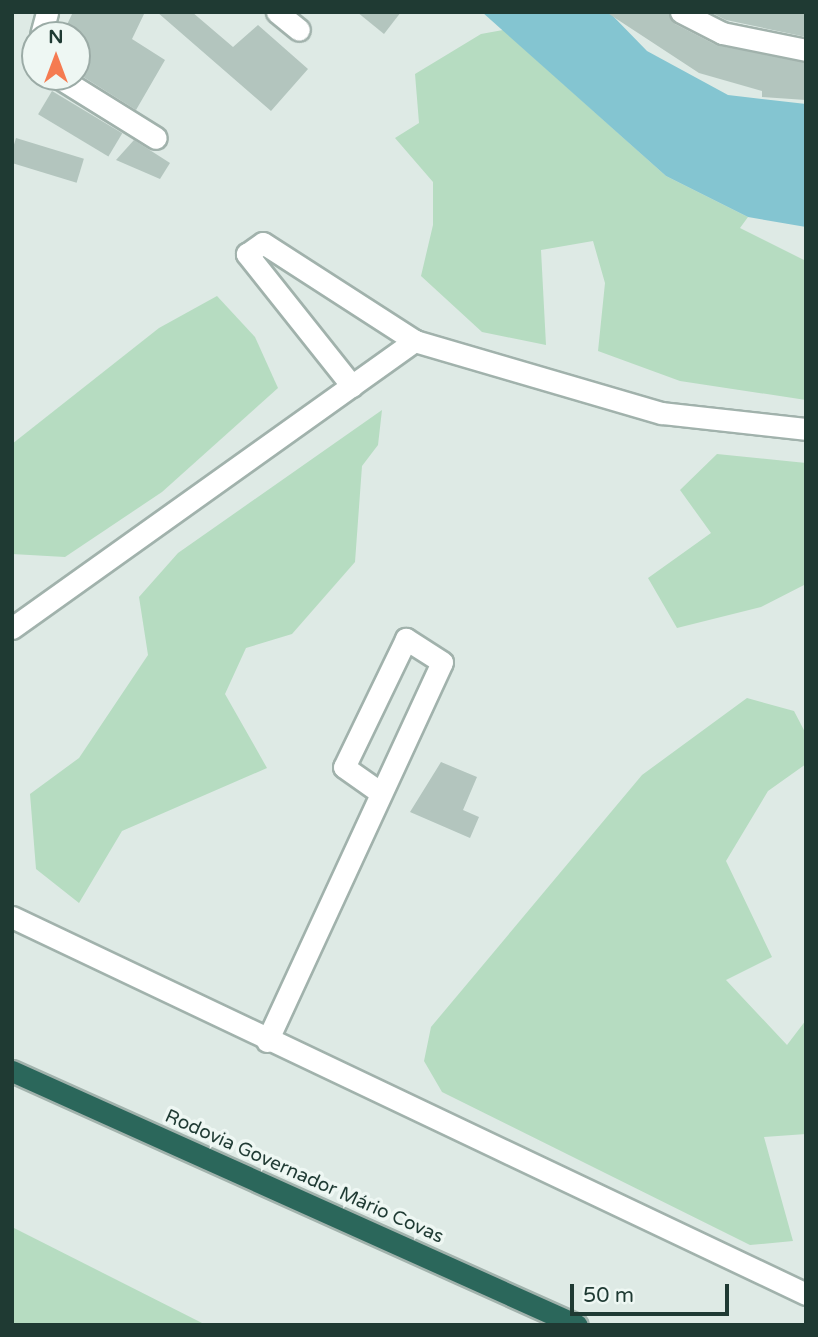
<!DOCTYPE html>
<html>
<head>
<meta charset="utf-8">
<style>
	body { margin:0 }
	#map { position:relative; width:818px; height:1337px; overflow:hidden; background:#deeae5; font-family:"Varela Round",sans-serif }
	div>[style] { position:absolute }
	.green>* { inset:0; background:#b6dcc1 }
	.water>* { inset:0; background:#84c5d1 }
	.building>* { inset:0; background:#b3c5be; transform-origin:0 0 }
	.roads { filter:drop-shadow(2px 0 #a1b2ac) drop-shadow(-2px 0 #a1b2ac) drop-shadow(0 2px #a1b2ac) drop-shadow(0 -2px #a1b2ac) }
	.minor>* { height:21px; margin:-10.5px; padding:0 10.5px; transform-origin:10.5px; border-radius:10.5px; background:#fff }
	.highway>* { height:21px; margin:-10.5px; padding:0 10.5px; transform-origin:10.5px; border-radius:10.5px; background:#2b675b }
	span { translate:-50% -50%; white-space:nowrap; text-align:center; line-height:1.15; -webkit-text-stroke:7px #eef7f3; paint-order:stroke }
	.street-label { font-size:19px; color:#1f3a33 }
	.frame { position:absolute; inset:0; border:14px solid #1f3a33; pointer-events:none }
	.north { position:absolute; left:21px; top:21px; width:70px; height:70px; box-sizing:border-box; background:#eef7f3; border:2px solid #9baba6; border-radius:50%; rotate:0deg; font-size:19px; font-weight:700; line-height:28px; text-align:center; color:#1f3a33 }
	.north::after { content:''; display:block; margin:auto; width:24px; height:32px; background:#f57b51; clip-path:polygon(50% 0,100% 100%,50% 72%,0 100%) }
	.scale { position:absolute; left:570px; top:1284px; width:159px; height:32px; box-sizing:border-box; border:4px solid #1f3a33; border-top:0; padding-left:9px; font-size:21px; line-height:24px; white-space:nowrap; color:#1f3a33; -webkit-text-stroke:5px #eef7f3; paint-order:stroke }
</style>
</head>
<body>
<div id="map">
	<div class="green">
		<div style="clip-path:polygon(503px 30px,666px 176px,748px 217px,740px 228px,806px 261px,806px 400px,680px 381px,598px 351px,605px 283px,593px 241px,541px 250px,546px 345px,482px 332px,421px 276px,433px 225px,433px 182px,395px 138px,419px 123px,415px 74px,481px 34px)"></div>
		<div style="clip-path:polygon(217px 296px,255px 337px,278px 388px,162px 492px,65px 557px,12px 554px,12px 444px,159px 328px)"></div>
		<div style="clip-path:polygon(382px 410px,378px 445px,362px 466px,355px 562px,292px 634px,246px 648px,225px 694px,267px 768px,122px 831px,79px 903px,36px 869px,30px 794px,79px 758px,148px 655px,139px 597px,178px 553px)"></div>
		<div style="clip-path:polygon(717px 454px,806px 463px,806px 584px,761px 607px,677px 628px,648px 578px,711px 533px,680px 490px)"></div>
		<div style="clip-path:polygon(747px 698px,794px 711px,806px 734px,806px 764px,768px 791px,726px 861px,772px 957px,726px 980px,787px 1045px,806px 1020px,806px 1134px,764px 1137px,793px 1241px,750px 1245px,442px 1092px,424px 1061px,431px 1027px,642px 775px)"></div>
		<div style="clip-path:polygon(12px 1227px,206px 1325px,12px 1325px)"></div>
	</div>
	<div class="water">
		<div style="clip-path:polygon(482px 12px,609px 12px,647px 51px,728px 95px,806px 104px,806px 227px,748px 217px,666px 176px)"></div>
	</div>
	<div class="building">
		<div style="clip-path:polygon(73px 12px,145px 12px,132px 39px,165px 60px,136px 110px,77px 73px,83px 42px,77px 45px,77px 35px,62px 35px)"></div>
		<div style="clip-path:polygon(157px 12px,192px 12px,233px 47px,258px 25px,308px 69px,271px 111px)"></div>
		<div style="clip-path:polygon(357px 12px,401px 12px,384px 34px)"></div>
		<div style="clip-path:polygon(606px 12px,668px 12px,675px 24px,716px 45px,806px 63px,806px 100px,762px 97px,762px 91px,699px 73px)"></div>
		<div style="clip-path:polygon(710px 12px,806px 12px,806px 37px,726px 20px)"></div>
		<div style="left:52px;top:91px;width:82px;height:27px;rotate:31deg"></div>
		<div style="left:16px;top:138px;width:71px;height:25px;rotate:17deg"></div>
		<div style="clip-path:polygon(134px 140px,170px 163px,160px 179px,116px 160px)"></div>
		<div style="clip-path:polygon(441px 762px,477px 777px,463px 810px,479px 817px,470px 838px,410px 812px)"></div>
	</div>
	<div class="roads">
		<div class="minor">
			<div style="left:277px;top:12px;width:28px;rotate:39deg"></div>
			<div style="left:681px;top:12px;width:46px;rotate:27.1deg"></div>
			<div style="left:722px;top:33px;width:86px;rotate:11.4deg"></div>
			<div style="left:41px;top:35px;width:24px;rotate:-75deg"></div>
			<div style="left:58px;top:77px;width:115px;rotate:31.9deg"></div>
			<div style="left:352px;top:386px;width:169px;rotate:-128.5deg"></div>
			<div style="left:247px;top:254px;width:19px;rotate:-35deg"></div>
			<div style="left:263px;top:243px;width:181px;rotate:32.8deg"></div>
			<div style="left:12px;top:628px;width:495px;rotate:-35.5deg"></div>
			<div style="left:415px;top:341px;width:257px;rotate:16.3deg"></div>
			<div style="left:662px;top:413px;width:145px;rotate:6.3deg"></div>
			<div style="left:12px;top:917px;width:879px;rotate:25.4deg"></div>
			<div style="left:267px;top:1041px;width:417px;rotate:-65.2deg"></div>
			<div style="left:442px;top:662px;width:43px;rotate:-147.4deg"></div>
			<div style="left:406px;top:639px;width:142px;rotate:115.8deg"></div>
			<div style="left:344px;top:767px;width:45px;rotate:35.1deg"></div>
		</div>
		<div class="highway">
			<div style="left:12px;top:1071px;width:619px;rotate:24.21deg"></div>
		</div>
	</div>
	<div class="street-label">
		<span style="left:304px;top:1177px;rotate:24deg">Rodovia Governador Mário Covas</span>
	</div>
	<div class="frame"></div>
	<div class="north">N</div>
	<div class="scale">50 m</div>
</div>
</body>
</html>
